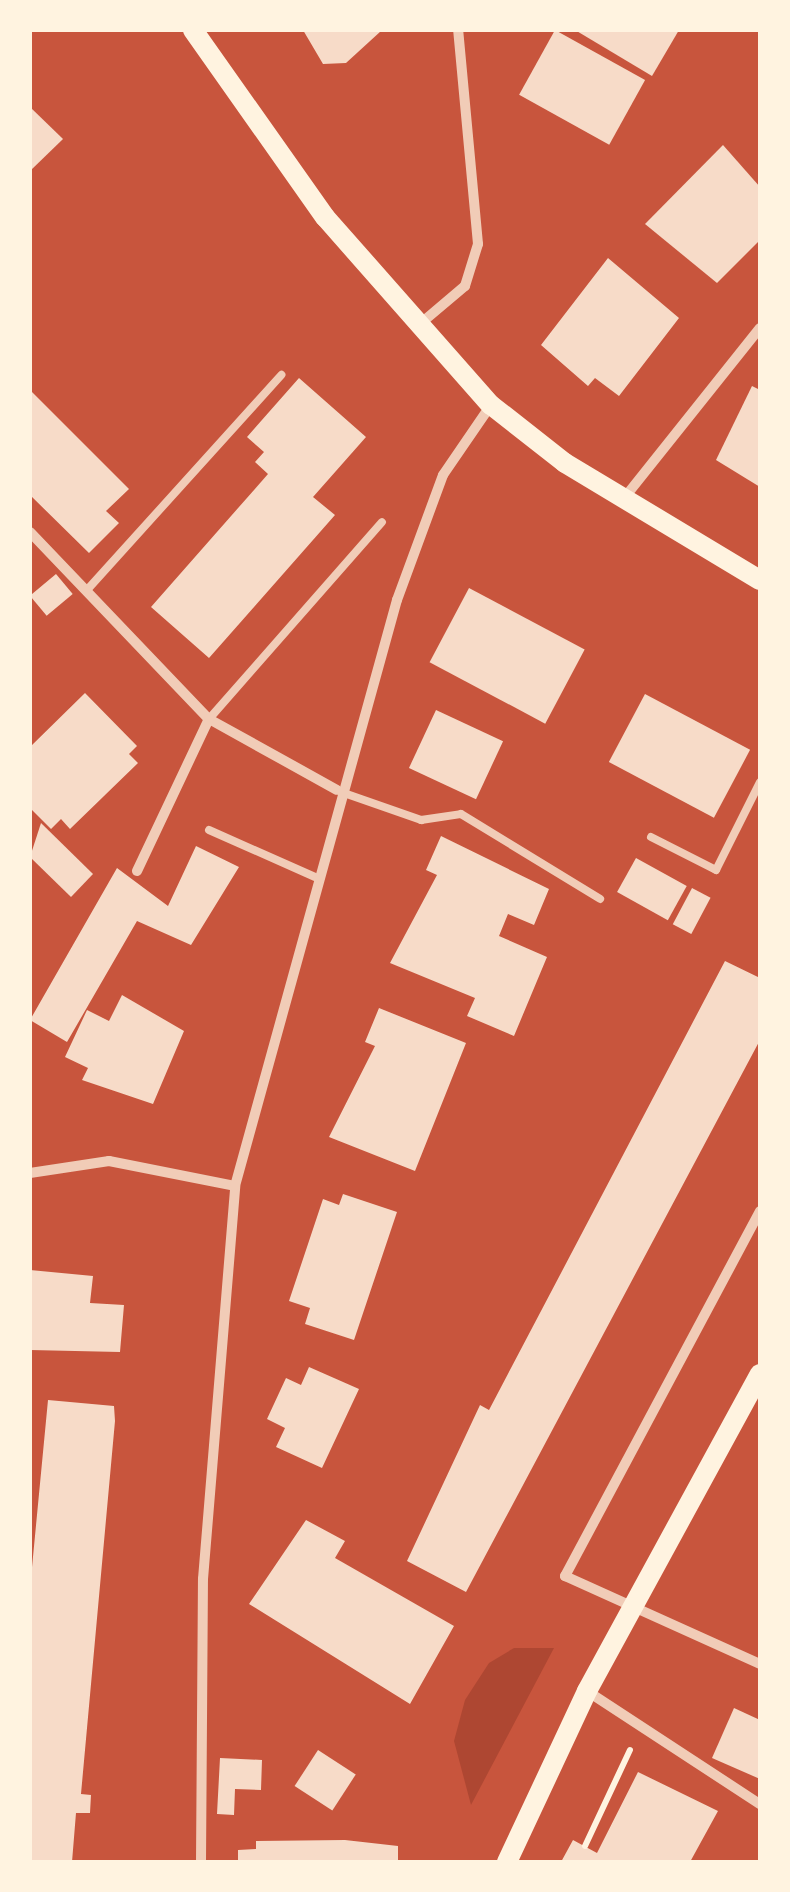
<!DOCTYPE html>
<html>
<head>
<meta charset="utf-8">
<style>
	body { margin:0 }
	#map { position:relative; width:790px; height:1892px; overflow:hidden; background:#c8553d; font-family:"Alegreya Sans",sans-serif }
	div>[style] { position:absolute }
	.green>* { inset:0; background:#ae4732 }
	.building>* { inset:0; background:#f7dbc8; transform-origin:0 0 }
	.path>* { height:6px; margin:-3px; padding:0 3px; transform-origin:3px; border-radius:3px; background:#fff3e0 }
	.service>* { height:8px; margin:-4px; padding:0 4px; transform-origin:4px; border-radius:4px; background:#f1ccb7 }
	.minor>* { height:10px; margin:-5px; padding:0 5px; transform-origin:5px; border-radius:5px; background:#f1ccb7 }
	.secondary>* { height:20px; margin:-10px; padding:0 10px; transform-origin:10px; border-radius:10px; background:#fff3e0 }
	span { translate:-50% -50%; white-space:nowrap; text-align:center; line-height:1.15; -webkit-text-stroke:10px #fff3e0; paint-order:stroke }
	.frame { position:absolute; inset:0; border:32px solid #fff3e0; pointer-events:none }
</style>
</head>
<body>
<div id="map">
	<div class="green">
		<div style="clip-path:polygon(514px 1648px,554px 1648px,471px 1805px,454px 1741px,465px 1700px,489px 1663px)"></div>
	</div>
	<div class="building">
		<div style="clip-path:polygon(303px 30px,398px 30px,381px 31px,346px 63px,323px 64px)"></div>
		<div style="left:555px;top:30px;width:103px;height:74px;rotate:29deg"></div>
		<div style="clip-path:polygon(575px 30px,679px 30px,652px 76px)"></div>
		<div style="clip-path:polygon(30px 107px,63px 139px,30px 171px)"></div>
		<div style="clip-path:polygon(723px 145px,760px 187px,760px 240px,717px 283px,645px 224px)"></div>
		<div style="clip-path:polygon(608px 258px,679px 318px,619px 396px,595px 378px,588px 386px,541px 345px)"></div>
		<div style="clip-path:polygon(299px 378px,366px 437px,313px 497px,335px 515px,209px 658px,151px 607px,268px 474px,255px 462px,264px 452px,247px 437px)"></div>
		<div style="clip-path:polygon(752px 386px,760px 390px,760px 487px,716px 460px)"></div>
		<div style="clip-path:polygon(30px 390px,129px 489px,106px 511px,119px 523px,89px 553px,30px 495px)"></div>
		<div style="left:56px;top:574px;width:26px;height:34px;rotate:50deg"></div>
		<div style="left:469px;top:588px;width:131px;height:84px;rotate:28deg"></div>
		<div style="clip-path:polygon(85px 693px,137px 746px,129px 754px,138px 763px,70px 829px,61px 819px,51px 829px,30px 808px,30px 747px)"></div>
		<div style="left:645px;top:694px;width:119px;height:77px;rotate:28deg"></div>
		<div style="left:436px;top:710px;width:74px;height:64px;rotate:25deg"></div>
		<div style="clip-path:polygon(41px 823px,93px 874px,71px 897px,30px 857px)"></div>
		<div style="clip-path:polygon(441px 836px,549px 889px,534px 925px,508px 914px,499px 936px,547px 957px,514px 1036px,467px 1016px,475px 998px,390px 963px,437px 875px,426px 870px)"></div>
		<div style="clip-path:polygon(196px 846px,239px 867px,191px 945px,137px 921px,67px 1042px,30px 1020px,117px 868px,168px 906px)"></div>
		<div style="left:636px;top:858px;width:58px;height:39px;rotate:29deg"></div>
		<div style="left:692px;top:888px;width:21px;height:41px;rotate:28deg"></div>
		<div style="clip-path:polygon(725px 961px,760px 978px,760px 1040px,466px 1592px,407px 1561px,480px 1405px,489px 1410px)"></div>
		<div style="clip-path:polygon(122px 995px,184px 1031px,153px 1104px,82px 1080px,88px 1068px,65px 1057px,87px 1010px,109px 1021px)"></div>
		<div style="clip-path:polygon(379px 1008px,466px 1043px,415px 1171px,329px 1137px,375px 1046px,365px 1042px)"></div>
		<div style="clip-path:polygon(343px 1194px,397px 1212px,354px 1340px,305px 1324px,310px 1308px,289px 1301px,323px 1199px,339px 1205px)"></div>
		<div style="clip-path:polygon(30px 1270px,93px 1276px,90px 1303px,124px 1305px,120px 1352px,30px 1350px)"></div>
		<div style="clip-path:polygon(309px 1367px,359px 1389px,322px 1468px,276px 1447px,285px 1428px,267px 1419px,286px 1378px,301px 1385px)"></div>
		<div style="clip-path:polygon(48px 1400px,114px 1406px,115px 1421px,81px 1794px,91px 1795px,90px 1813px,76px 1813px,72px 1862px,30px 1862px,30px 1588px)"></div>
		<div style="clip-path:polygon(306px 1520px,345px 1541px,335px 1558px,454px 1626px,410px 1704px,249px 1604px)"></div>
		<div style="clip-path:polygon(734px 1708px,760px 1720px,760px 1779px,712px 1758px)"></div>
		<div style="left:318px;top:1750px;width:45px;height:43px;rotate:33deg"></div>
		<div style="clip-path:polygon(220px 1758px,262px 1760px,261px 1790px,235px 1789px,234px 1815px,217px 1814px)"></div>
		<div style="clip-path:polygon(638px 1772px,718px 1811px,690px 1862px,561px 1862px,573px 1840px,597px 1853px)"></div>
		<div style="clip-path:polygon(345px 1840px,398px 1846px,398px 1862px,238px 1862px,238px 1850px,256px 1849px,256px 1841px)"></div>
	</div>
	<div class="path">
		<div style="left:585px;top:1846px;width:106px;rotate:-64.9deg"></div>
	</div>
	<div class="service">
		<div style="left:87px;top:590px;width:290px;rotate:-47.9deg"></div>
		<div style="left:209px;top:719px;width:262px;rotate:-48.7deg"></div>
		<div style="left:341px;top:792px;width:85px;rotate:19.3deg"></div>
		<div style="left:421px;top:820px;width:40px;rotate:-8.5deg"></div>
		<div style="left:461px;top:814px;width:163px;rotate:31.4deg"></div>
		<div style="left:209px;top:830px;width:116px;rotate:23.9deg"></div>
		<div style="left:651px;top:837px;width:73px;rotate:26.9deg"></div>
		<div style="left:716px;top:870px;width:98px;rotate:-63.4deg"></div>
	</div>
	<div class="minor">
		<div style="left:420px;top:324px;width:59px;rotate:-40.2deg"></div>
		<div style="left:465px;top:286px;width:44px;rotate:-72.8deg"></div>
		<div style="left:478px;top:244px;width:215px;rotate:-95.3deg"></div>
		<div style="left:625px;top:497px;width:216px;rotate:-51.4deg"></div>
		<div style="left:30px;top:532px;width:259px;rotate:46.3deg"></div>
		<div style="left:209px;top:719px;width:146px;rotate:29deg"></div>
		<div style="left:137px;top:871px;width:168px;rotate:-64.7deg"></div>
		<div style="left:30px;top:1173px;width:80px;rotate:-8.6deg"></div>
		<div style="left:109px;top:1161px;width:128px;rotate:11.2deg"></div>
		<div style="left:760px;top:1211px;width:414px;rotate:118.1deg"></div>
		<div style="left:565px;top:1576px;width:214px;rotate:24.3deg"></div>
		<div style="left:587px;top:1691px;width:207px;rotate:33.2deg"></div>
		<div style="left:201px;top:1862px;width:283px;rotate:-89.6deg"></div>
		<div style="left:203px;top:1579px;width:394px;rotate:-85.3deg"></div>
		<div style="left:235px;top:1186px;width:608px;rotate:-74.55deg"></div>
		<div style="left:397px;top:600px;width:133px;rotate:-69.8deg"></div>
		<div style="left:443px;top:475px;width:85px;rotate:-55.6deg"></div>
	</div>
	<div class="secondary">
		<div style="left:193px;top:30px;width:229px;rotate:54.8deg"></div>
		<div style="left:325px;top:217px;width:251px;rotate:48.6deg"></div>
		<div style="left:491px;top:405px;width:94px;rotate:38.1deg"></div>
		<div style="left:565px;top:463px;width:227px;rotate:31deg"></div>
		<div style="left:507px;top:1862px;width:189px;rotate:-64.9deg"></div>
		<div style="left:587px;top:1691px;width:361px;rotate:-61.4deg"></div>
	</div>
	<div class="frame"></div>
</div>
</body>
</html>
